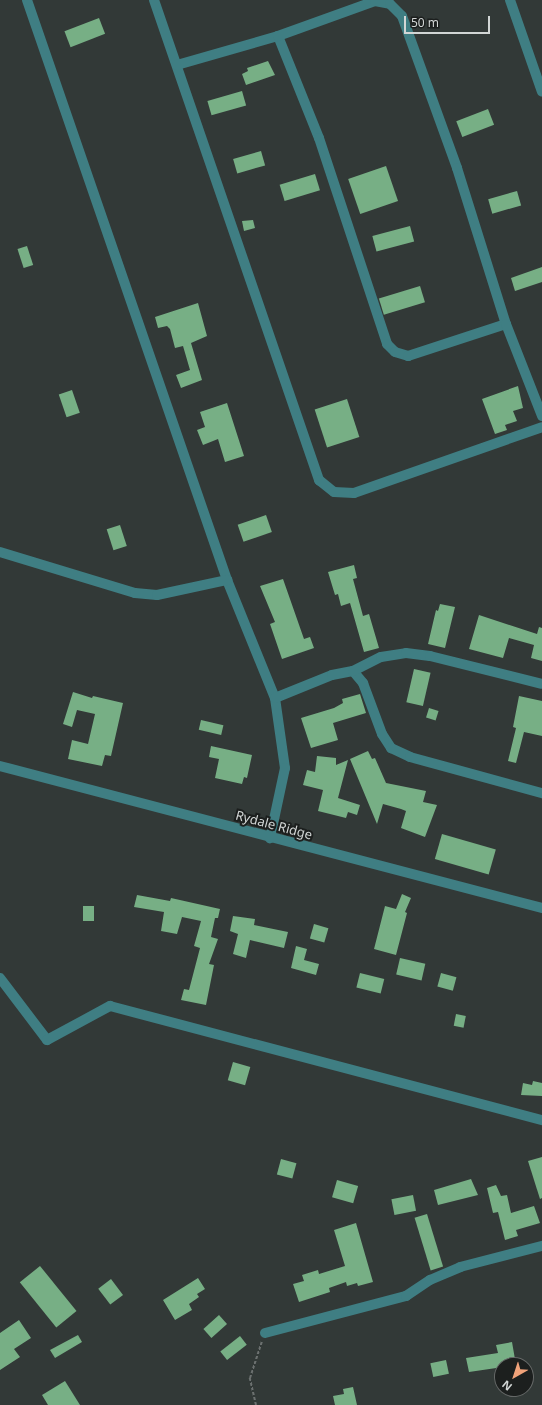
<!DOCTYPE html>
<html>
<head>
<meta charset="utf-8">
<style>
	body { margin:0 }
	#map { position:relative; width:542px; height:1405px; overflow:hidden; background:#323937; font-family:"Noto Sans",sans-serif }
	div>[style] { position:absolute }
	.building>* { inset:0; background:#77af85; transform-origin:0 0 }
	.path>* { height:2px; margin-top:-1px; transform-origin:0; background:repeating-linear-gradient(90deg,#6c7170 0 3px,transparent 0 5px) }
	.minor>* { height:10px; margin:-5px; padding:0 5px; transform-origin:5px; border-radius:5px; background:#3f7e83 }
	span { translate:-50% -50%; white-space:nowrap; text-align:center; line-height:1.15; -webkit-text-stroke:4px #1c1f1e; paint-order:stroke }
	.street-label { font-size:13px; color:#d2d6d5 }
	.north { position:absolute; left:494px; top:1357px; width:40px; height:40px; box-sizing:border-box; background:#1c1f1e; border:1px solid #656867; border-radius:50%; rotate:219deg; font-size:11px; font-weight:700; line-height:16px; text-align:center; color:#d2d6d5 }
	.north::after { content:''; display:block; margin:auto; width:14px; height:18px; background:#f0a279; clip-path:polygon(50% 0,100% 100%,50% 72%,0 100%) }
	.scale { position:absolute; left:404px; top:16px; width:86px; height:18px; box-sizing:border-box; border:2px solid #d2d6d5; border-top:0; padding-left:5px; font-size:12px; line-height:14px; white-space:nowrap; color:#d2d6d5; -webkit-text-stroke:3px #1c1f1e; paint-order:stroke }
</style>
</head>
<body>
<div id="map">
	<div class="building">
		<div style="left:99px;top:18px;width:17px;height:37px;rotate:69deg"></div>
		<div style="clip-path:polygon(268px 61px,275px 75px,246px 85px,242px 74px,248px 71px,247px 68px)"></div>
		<div style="left:242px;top:91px;width:15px;height:36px;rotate:74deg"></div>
		<div style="left:488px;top:109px;width:17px;height:34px;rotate:69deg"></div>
		<div style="left:261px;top:151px;width:15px;height:29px;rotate:74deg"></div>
		<div style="left:386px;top:166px;width:37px;height:40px;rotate:71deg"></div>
		<div style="left:315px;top:174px;width:17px;height:37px;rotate:73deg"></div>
		<div style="left:517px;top:191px;width:15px;height:30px;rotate:74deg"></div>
		<div style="clip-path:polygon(253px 220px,255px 228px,244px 231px,242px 221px)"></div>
		<div style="left:410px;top:226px;width:16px;height:39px;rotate:75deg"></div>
		<div style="left:27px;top:246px;width:20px;height:10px;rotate:72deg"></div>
		<div style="clip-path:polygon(542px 267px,542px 282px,515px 291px,511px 278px)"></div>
		<div style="left:420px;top:286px;width:17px;height:43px;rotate:73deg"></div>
		<div style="clip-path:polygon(198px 303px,207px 336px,191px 343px,202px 380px,181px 388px,176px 375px,190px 370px,183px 346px,175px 348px,170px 329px,167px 326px,158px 328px,155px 317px)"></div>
		<div style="clip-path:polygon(518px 386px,523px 408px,513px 411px,517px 421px,505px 425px,507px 430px,495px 434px,482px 399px)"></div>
		<div style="left:72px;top:390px;width:24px;height:14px;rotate:71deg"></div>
		<div style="left:347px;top:399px;width:40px;height:34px;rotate:72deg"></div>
		<div style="clip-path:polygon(227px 403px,244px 456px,225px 462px,218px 439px,203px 445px,197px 430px,205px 427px,200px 412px)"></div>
		<div style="left:266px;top:515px;width:18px;height:30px;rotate:71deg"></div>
		<div style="left:120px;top:525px;width:22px;height:14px;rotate:72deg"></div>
		<div style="clip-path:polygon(354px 565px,357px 578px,353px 579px,363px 616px,369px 614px,379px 648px,364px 652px,350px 603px,341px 606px,338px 594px,335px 595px,328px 572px)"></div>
		<div style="clip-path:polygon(283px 579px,304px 639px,310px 637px,314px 648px,282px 659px,270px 624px,275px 622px,260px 586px)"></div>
		<div style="clip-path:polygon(440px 604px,455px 607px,445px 648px,428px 644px,436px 610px,438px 611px)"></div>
		<div style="clip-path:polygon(479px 615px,537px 634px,539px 627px,542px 628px,542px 661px,531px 658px,534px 645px,509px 638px,503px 658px,469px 649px)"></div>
		<div style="left:414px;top:669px;width:17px;height:34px;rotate:13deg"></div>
		<div style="clip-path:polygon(73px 692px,92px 698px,93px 696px,123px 703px,111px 756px,105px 755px,102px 766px,68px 759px,72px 740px,88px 744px,95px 714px,77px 710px,72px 727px,63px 724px)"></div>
		<div style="clip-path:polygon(360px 694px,366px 713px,333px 723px,338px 740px,311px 748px,301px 718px,334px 708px,343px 703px,342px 699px)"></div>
		<div style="clip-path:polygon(519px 696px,542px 701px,542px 736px,524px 732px,516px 763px,508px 761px,516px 728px,513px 727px)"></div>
		<div style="left:429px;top:708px;width:10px;height:10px;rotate:17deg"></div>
		<div style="left:201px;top:720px;width:23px;height:10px;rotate:13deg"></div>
		<div style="clip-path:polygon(211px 746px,252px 755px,247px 778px,244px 777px,242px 784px,215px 778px,219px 759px,209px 757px)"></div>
		<div style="clip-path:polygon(368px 751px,372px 759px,375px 758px,386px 783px,426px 791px,423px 802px,437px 805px,425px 837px,401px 828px,406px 811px,401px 809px,383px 804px,377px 824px,350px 759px)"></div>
		<div style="clip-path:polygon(317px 756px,336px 758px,336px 765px,348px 760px,338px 798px,360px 805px,357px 815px,348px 812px,346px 818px,318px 811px,323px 790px,303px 785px,307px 770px,315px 772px)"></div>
		<div style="left:442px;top:834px;width:56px;height:26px;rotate:16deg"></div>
		<div style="clip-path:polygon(402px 894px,411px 898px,405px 912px,407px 913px,396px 955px,374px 949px,385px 906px,396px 909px)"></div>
		<div style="clip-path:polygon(137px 895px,170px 901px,171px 898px,220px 909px,218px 918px,215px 918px,211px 937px,218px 939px,209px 964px,214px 965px,206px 1005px,181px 1000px,184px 989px,189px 990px,200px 948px,194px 946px,201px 921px,182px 917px,177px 934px,161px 931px,164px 912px,134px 907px)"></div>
		<div style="left:83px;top:906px;width:11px;height:15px"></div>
		<div style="clip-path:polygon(233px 916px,255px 919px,254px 925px,288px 932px,284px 948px,250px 940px,246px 958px,233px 954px,238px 934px,230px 931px)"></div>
		<div style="left:314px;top:924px;width:15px;height:15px;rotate:16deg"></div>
		<div style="clip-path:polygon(296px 946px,307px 949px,304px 960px,319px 964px,316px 975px,291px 968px)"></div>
		<div style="left:400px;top:958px;width:26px;height:17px;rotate:13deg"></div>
		<div style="left:360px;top:973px;width:25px;height:15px;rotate:14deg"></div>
		<div style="left:441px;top:973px;width:16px;height:14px;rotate:15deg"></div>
		<div style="left:456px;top:1014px;width:10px;height:12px;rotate:11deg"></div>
		<div style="left:233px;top:1062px;width:18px;height:19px;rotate:16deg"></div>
		<div style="clip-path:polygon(533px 1081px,542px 1083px,542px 1096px,521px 1095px,523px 1083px,532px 1085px)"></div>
		<div style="clip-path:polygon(542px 1157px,542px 1198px,540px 1199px,528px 1161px)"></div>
		<div style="left:281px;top:1159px;width:16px;height:16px;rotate:15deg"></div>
		<div style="clip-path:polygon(471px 1179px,478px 1195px,438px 1205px,434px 1190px)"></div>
		<div style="left:337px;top:1180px;width:22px;height:18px;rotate:16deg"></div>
		<div style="clip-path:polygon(496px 1185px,501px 1196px,507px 1195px,511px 1213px,534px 1206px,540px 1223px,516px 1230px,518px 1236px,505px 1240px,498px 1212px,493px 1213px,487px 1188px)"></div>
		<div style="left:413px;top:1195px;width:16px;height:22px;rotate:79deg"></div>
		<div style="left:427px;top:1214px;width:55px;height:13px;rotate:73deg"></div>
		<div style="clip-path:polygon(356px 1223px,373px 1282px,358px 1286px,357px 1283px,347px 1286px,346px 1282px,329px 1288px,330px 1292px,299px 1302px,293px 1284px,304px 1281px,302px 1275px,318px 1270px,319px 1274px,345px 1266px,334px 1230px)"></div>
		<div style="left:40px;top:1266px;width:58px;height:26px;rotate:51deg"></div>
		<div style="clip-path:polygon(198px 1278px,205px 1289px,197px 1294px,199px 1297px,189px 1304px,192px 1310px,175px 1320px,163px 1300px)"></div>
		<div style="left:111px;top:1279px;width:20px;height:16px;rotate:53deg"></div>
		<div style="left:219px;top:1315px;width:12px;height:21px;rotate:48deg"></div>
		<div style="clip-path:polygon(19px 1320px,31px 1338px,14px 1349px,20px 1357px,0 1370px,0 1333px)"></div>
		<div style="clip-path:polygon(78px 1335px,82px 1342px,55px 1358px,50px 1350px)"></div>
		<div style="left:240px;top:1336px;width:11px;height:25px;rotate:52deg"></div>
		<div style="clip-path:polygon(512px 1342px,516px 1365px,469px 1372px,466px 1358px,498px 1353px,496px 1345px)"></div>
		<div style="left:446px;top:1360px;width:14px;height:16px;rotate:78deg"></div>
		<div style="clip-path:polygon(65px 1381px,80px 1405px,48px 1405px,42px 1395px)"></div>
		<div style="clip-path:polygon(353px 1387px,357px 1405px,335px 1405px,333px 1396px,344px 1394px,343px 1389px)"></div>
	</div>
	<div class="path">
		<div style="left:256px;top:1405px;width:28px;rotate:-103deg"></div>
		<div style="left:250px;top:1378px;width:39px;rotate:-72deg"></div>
	</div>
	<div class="minor">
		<div style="left:27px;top:0;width:614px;rotate:70.97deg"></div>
		<div style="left:227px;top:580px;width:127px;rotate:67.9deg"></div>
		<div style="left:275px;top:698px;width:71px;rotate:81.9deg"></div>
		<div style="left:285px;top:768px;width:72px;rotate:102.1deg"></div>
		<div style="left:154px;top:0;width:508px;rotate:71.03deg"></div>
		<div style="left:319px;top:480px;width:19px;rotate:39deg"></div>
		<div style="left:334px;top:492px;width:20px;rotate:3deg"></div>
		<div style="left:354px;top:493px;width:199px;rotate:-19.3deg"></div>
		<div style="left:510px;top:0;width:97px;rotate:70.8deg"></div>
		<div style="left:278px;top:36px;width:110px;rotate:68.1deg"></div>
		<div style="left:319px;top:138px;width:217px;rotate:71.7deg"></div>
		<div style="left:387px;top:344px;width:11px;rotate:45deg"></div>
		<div style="left:395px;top:352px;width:14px;rotate:17deg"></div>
		<div style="left:408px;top:356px;width:103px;rotate:-18.1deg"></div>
		<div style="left:177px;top:65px;width:105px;rotate:-16deg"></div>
		<div style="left:278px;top:36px;width:103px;rotate:-19.8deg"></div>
		<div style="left:375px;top:1px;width:15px;rotate:11deg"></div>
		<div style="left:390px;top:4px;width:17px;rotate:45deg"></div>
		<div style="left:402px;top:16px;width:162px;rotate:70.1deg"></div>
		<div style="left:457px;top:168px;width:164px;rotate:72.6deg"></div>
		<div style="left:506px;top:324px;width:99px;rotate:68.6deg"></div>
		<div style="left:0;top:552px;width:141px;rotate:16.9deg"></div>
		<div style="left:135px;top:593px;width:22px;rotate:5deg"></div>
		<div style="left:157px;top:595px;width:72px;rotate:-12.1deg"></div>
		<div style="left:353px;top:671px;width:16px;rotate:50deg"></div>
		<div style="left:363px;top:683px;width:54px;rotate:69.6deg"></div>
		<div style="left:382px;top:734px;width:17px;rotate:57deg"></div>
		<div style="left:391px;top:748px;width:21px;rotate:25deg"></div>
		<div style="left:410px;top:757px;width:137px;rotate:15.3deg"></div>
		<div style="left:275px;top:698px;width:61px;rotate:-22deg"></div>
		<div style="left:332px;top:675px;width:21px;rotate:-11deg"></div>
		<div style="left:353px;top:671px;width:31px;rotate:-27deg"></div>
		<div style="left:381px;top:657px;width:25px;rotate:-9deg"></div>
		<div style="left:406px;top:653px;width:24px;rotate:7deg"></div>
		<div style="left:430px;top:656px;width:115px;rotate:14deg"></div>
		<div style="left:0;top:766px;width:560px;rotate:14.68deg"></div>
		<div style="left:0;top:978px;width:78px;rotate:52.8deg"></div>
		<div style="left:47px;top:1040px;width:72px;rotate:-28.4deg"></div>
		<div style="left:110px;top:1006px;width:447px;rotate:14.8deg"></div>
		<div style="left:265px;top:1333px;width:146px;rotate:-14.7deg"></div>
		<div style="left:406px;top:1296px;width:29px;rotate:-34deg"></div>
		<div style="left:430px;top:1280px;width:33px;rotate:-23deg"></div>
		<div style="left:460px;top:1267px;width:85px;rotate:-14.4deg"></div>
	</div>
	<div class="street-label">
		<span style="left:274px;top:825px;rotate:15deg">Rydale Ridge</span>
	</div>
	<div class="north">N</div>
	<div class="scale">50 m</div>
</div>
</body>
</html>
